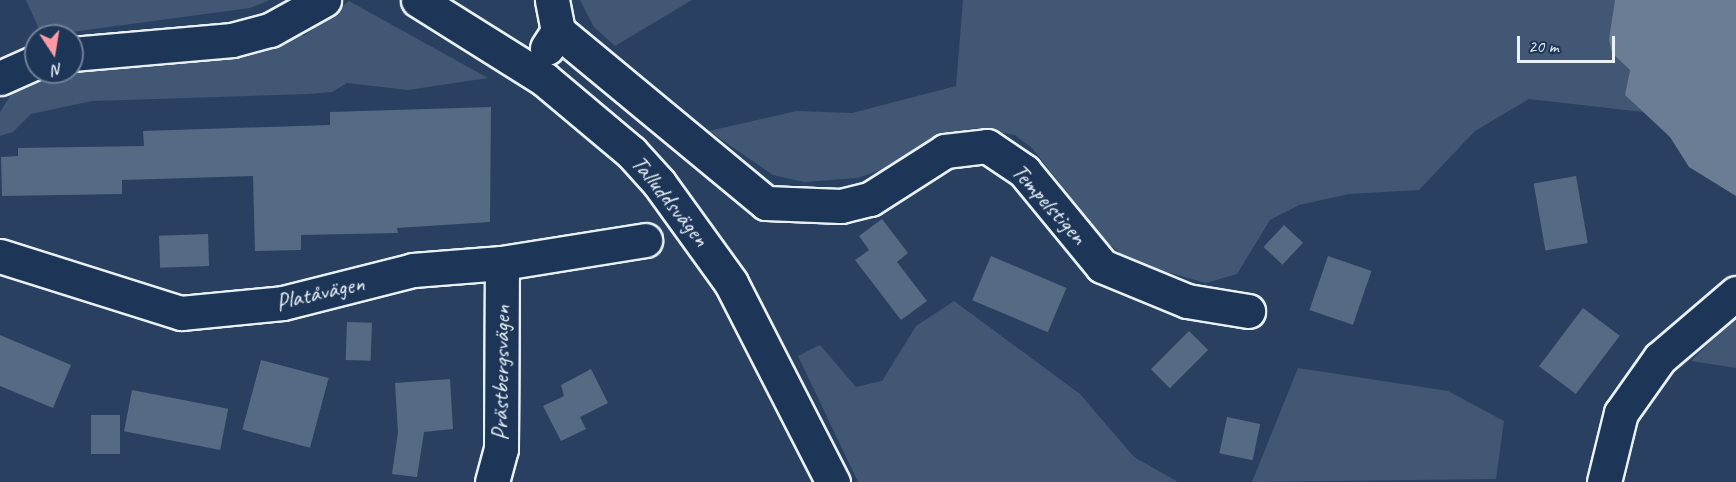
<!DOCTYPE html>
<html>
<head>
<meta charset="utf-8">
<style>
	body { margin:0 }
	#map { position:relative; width:1736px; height:482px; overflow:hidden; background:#294061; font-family:Caveat,sans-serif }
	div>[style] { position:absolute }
	.green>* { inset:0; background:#415774 }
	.water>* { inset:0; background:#6b7c95 }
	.building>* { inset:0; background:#556a83; transform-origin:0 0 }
	.roads { filter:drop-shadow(2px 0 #e8f1f8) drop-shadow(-2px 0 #e8f1f8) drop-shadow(0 2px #e8f1f8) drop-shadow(0 -2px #e8f1f8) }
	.minor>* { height:33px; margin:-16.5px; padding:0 16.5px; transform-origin:16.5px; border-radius:16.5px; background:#1d3557 }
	span { translate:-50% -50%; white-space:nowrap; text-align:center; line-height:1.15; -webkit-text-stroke:4.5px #1d3557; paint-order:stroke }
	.street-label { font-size:24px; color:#e8f1f8 }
	.north { position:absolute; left:24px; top:24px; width:60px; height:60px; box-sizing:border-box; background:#1d3557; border:2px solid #6e8097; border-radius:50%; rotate:168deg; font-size:16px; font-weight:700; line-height:24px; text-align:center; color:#e8f1f8 }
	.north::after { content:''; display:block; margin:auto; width:21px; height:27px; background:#ff9aa2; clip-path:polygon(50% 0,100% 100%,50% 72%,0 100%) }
	.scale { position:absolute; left:1517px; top:36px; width:98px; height:27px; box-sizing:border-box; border:3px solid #e8f1f8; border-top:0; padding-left:8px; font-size:18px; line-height:21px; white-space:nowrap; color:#e8f1f8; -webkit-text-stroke:4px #1d3557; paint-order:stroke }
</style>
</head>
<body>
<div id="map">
	<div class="green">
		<div style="clip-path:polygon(26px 0,268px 0,268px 1px,250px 8px,42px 36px)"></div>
		<div style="clip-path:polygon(580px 0,692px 0,615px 46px,594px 27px)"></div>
		<div style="clip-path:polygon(963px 0,1615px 0,1630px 70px,1626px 95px,1643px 112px,1529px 99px,1475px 131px,1419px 190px,1349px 194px,1299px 205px,1270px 220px,1237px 274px,1206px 283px,1131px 262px,1105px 241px,1032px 148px,1015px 135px,975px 128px,947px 134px,899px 164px,857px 178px,804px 182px,773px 175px,709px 131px,797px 111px,852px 113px,956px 86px)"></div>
		<div style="clip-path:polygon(349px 1px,488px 78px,408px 90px,347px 83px,332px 92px,308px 94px,92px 101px,31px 114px,13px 132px,0 136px,0 112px,19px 82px,43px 72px,305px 35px)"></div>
		<div style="clip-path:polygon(954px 301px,1080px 394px,1134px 457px,1178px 482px,858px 482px,798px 356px,820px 345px,856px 387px,882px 381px,916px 326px)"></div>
		<div style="clip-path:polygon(1736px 316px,1736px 368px,1691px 361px)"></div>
		<div style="clip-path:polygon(1298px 368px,1448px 391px,1504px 421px,1496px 479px,1252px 482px)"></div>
	</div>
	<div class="water">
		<div style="clip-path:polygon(1615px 0,1736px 0,1736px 196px,1689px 167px,1670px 137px,1625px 95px,1630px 70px,1612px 53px,1609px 39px)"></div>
	</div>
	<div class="building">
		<div style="clip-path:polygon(491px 107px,490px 222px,397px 228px,398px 233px,301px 235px,301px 250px,255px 251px,253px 176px,122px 180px,122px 194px,2px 196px,1px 157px,18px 156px,18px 148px,144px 146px,143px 131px,330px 125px,330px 112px)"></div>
		<div style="left:1576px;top:176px;width:68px;height:43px;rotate:80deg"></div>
		<div style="clip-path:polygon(882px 219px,908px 253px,897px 262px,927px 301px,901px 320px,855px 260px,869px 250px,859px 236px)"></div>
		<div style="left:1284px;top:225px;width:26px;height:30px;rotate:43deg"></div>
		<div style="left:208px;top:234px;width:32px;height:49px;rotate:88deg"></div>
		<div style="left:991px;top:256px;width:82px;height:48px;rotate:23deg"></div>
		<div style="left:1328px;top:256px;width:46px;height:57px;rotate:19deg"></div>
		<div style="left:1583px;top:308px;width:46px;height:73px;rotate:37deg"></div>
		<div style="left:347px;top:322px;width:25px;height:38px;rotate:2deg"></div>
		<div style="left:1189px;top:331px;width:27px;height:54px;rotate:45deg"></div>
		<div style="clip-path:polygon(0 335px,71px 365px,53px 408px,0 386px)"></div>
		<div style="left:261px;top:360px;width:70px;height:72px;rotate:15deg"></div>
		<div style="clip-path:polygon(591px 369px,608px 403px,580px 417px,586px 429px,561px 441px,543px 406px,564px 396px,561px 385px)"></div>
		<div style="clip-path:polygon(450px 379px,453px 429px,424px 432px,417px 477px,392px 474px,398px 432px,395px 383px)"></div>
		<div style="left:132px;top:390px;width:98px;height:42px;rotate:11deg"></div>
		<div style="left:91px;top:415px;width:29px;height:39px"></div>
		<div style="left:1227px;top:417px;width:34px;height:37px;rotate:12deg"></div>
	</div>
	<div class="roads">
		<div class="minor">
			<div style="left:418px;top:0;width:149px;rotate:32.1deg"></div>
			<div style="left:544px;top:79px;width:114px;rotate:40deg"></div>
			<div style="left:631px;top:152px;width:42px;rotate:47.9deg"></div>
			<div style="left:659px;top:183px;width:123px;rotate:54.2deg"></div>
			<div style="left:731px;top:283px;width:224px;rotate:62.9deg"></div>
			<div style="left:558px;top:31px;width:270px;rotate:39.6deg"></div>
			<div style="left:766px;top:203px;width:75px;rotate:2.3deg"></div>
			<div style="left:841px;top:206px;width:30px;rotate:-14deg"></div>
			<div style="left:870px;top:199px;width:89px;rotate:-32.6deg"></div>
			<div style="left:945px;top:151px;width:42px;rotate:-6.8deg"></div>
			<div style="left:987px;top:146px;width:45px;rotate:34deg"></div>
			<div style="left:1024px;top:171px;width:123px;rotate:50.6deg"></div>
			<div style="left:1102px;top:266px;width:92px;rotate:22.4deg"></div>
			<div style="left:1187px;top:301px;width:62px;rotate:9.3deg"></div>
			<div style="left:547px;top:48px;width:20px;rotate:-57deg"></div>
			<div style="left:558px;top:31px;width:32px;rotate:-101deg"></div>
			<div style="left:72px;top:54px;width:161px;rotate:-5deg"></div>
			<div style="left:232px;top:40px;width:39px;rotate:-15deg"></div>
			<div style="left:270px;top:30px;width:62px;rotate:-29.1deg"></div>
			<div style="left:0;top:78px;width:39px;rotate:-24deg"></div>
			<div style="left:0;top:256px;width:190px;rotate:17.5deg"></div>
			<div style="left:181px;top:313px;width:102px;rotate:-5.6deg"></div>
			<div style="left:283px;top:303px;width:134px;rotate:-14.2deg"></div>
			<div style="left:413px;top:270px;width:89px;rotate:-4.5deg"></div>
			<div style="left:502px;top:263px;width:145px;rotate:-9.1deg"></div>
			<div style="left:492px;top:482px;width:34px;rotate:-75deg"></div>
			<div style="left:501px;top:449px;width:186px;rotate:-89.7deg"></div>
			<div style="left:1604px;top:482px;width:71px;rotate:-76.2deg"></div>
			<div style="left:1621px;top:413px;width:67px;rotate:-54.7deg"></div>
			<div style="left:1660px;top:358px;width:100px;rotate:-40.5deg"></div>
		</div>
	</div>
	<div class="street-label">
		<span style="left:670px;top:201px;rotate:51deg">Talluddsvägen</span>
		<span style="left:1049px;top:204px;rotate:48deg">Tempelstigen</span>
		<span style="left:320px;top:293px;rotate:-13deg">Platåvägen</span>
		<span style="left:501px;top:373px;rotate:-89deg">Prästbergsvägen</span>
	</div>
	<div class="north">N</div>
	<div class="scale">20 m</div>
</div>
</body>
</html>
